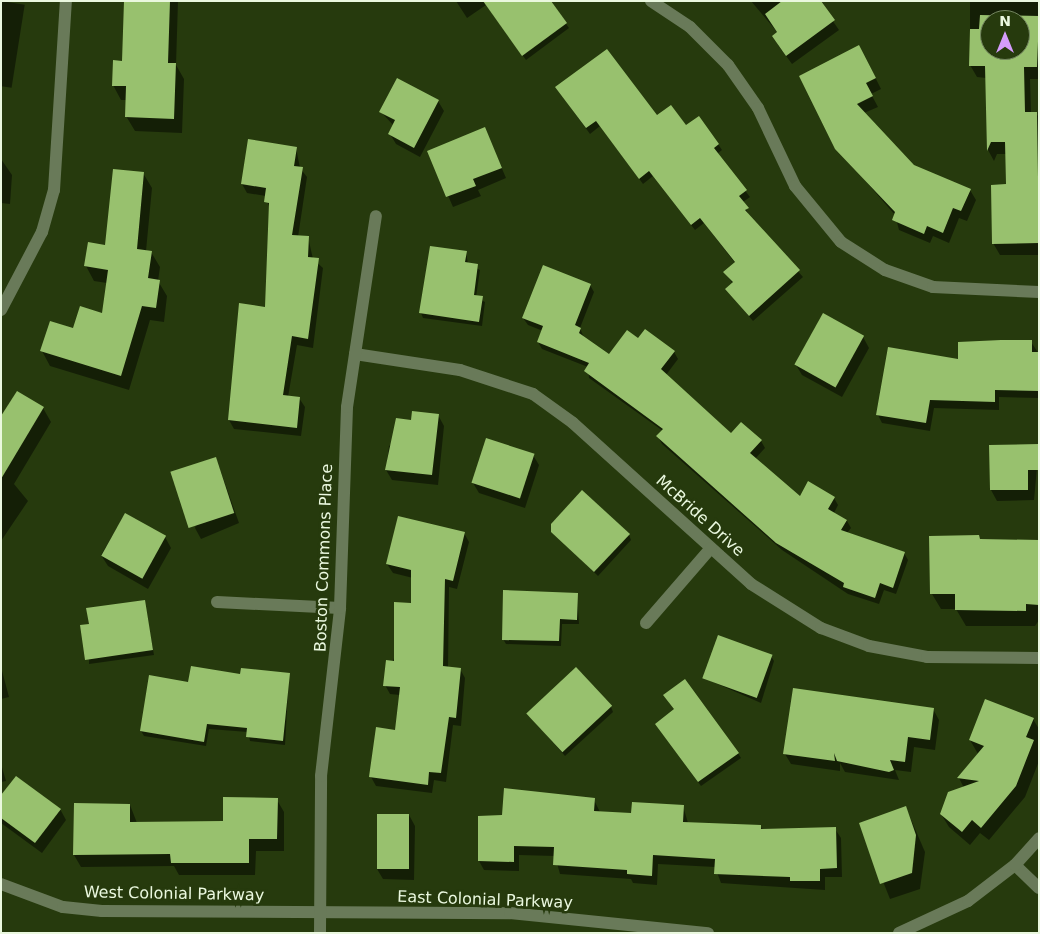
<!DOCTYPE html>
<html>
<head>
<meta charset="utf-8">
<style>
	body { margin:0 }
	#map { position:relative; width:1040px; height:934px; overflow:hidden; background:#263a0d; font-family:"DejaVu Sans",sans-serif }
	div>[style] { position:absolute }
	.shadow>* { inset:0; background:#0007; transform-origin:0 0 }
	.building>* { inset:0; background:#98c16e; transform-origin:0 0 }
	.street>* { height:12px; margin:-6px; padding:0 6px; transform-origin:6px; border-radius:6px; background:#697a59 }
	span { translate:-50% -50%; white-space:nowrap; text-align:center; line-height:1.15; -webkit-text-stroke:5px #263a0d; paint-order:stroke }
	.street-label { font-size:16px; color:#eaf8df }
	.frame { position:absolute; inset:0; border:2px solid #eaf8df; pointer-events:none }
	.north { position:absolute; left:980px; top:10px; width:50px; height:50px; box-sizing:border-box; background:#263a0d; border:1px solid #748661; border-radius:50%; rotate:0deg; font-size:14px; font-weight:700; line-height:20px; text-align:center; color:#eaf8df }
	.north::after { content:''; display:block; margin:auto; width:18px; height:22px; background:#d49cfb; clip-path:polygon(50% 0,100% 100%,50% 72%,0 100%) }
</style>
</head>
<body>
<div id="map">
	<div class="shadow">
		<div style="left:1px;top:1px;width:24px;height:84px;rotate:9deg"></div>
		<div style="clip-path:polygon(125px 1px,178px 1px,176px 65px,184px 79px,182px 133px,135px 131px,126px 116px,127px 100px,121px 100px,113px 85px,123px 62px)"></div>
		<div style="clip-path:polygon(456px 1px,550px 1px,569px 28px,526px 60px,486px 5px,467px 18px)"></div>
		<div style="clip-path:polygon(751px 1px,819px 1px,839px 30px,792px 64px,778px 45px,778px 33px)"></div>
		<div style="clip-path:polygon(evenodd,970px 1px,1039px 1px,1039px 79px,1030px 79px,1031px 113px,1039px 116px,1039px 255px,1000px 255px,993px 243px,1007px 186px,1007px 154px,997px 154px,994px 161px,988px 150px,986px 78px,977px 77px,970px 65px,970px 1px,990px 20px,1020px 20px,1020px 50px,990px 50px,990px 20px)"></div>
		<div style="clip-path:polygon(865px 57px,881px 89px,871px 94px,878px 107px,864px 113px,913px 166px,970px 190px,976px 200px,967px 221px,959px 218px,949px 243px,933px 236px,930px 243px,899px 230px,895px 215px,837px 148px)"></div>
		<div style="clip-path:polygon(560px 93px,656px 117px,718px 144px,722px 150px,717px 154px,750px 197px,743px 202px,749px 216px,803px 277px,753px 321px,727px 290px,733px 284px,725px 272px,735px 263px,704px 223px,695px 230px,653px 176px,643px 184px,600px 126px,590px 134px)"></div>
		<div style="clip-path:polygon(438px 101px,444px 111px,420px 157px,396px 144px,390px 134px,394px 126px,381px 112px)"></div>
		<div style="clip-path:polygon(485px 129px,506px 178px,478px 190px,481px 196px,453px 207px,429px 152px)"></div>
		<div style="clip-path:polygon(296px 148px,300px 168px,307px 177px,298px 237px,308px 237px,313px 259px,323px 268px,313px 348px,297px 345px,288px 397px,299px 398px,305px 407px,301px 436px,234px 429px,229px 420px,266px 308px,270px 210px,266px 196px,247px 193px,242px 184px)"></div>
		<div style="clip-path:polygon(1px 159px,12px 175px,10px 204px,1px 203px)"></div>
		<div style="clip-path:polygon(143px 173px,152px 188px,146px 251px,151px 252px,160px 267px,158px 281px,167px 296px,164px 322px,150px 320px,129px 390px,50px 366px,42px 351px,103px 315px,107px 283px,94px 281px,86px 266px,106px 246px)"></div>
		<div style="clip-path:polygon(466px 252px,468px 264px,480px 270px,476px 297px,485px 302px,482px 326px,423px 318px,421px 313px)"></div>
		<div style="clip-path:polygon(590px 285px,594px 292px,580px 328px,584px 338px,609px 355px,638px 340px,674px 352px,678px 359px,666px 375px,732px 435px,761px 441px,765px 448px,755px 459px,800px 498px,834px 498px,838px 505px,834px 513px,847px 521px,851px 528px,847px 533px,904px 553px,908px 560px,896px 594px,884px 590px,879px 604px,848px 594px,782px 550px,662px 444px,658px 437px,663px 431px,589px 378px,588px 367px,542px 349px,538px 342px,543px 331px,528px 325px,523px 318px)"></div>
		<div style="clip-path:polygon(824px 315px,863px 337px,869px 348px,842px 397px,802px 375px,796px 365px)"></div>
		<div style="clip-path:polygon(1031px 342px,1039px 354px,1039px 398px,999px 397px,999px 410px,934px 408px,930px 431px,882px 423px,878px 415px,959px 360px)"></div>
		<div style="clip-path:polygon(43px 408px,51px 422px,14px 484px,28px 501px,1px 541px,1px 419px)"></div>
		<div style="clip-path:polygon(438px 415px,444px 426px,438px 485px,392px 480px,386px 470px,389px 446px)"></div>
		<div style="clip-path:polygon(1039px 445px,1034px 500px,997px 501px,991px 490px,990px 446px)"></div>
		<div style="clip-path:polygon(533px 455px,539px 465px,525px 508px,479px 493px,473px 483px)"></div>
		<div style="clip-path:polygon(216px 458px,239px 523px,201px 539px,195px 528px)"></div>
		<div style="clip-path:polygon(125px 514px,165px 537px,171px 548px,148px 589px,108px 566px,101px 555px)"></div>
		<div style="clip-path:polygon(552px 531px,629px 535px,631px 540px,598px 576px)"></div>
		<div style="clip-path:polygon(464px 533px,469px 542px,457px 589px,449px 587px,448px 668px,460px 669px,465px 678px,461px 726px,453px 725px,446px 782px,434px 780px,432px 793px,376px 786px,371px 777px,397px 731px,400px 695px,390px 694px,385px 685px,412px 604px,413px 578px,393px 573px,387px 564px)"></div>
		<div style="clip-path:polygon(1039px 542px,1039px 620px,1035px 626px,966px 626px,956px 609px,941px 609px,932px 594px)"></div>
		<div style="clip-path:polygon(577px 594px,579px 624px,562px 624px,561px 646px,506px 644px,503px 639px)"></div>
		<div style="clip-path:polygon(144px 601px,154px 655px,89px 664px,90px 625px)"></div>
		<div style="clip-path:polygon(771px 656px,774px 661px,761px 703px,704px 678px)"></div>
		<div style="clip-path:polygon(1px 667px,9px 697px,1px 699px)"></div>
		<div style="clip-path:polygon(289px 675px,285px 745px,250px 741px,248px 732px,209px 729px,206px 746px,144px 736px,141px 731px,150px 677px,189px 683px)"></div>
		<div style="clip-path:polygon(611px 707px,613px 712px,565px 756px,527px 713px)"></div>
		<div style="clip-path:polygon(933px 709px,939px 720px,935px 750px,914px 747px,911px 772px,895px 770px,899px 780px,845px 772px,840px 763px,840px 771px,791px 764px,785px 754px)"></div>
		<div style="clip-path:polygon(675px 710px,738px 753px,741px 758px,701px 786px,659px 729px)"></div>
		<div style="clip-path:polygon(1033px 719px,1039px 729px,1039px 761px,1025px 797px,989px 840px,980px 833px,970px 845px,949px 827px,941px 814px,964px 788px,959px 778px,978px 754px,970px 740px)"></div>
		<div style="clip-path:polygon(1px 764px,6px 781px,1px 782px)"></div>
		<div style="clip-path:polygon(505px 790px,594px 800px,600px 812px,632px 814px,683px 806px,688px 823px,760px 826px,763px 830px,835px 829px,841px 838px,842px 877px,825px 877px,825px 890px,721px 883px,715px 867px,658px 864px,657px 885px,633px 883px,631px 879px,560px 874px,555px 856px,519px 855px,519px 871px,484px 870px,479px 861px,503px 816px)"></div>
		<div style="clip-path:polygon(1px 797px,60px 809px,66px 820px,42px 853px,1px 823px)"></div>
		<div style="clip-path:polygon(277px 800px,284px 812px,284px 851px,256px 851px,255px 875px,179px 875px,174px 866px,81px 867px,74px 855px,130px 805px,137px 823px,224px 822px)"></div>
		<div style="clip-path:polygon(906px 808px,925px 852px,920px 889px,890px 899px,860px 824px)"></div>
		<div style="clip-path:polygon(409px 815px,415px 826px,414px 880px,383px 879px,377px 869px)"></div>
	</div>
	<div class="building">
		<div style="clip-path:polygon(124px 1px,170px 1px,168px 63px,176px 63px,174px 119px,125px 117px,126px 86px,112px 86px,113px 60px,122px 61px)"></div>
		<div style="clip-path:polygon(483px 1px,551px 1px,567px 23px,522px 56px)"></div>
		<div style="clip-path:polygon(782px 1px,821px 1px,835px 20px,786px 56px,772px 36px,777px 32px,765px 14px)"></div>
		<div style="clip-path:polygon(evenodd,980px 15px,1039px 16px,1037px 67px,1024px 67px,1025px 112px,1037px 112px,1039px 243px,992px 244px,991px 185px,1006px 184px,1005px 142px,991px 142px,987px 151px,985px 66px,969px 66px,970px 29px,979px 29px,980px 15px,990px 20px,1020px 20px,1020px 50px,990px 50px,990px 20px)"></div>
		<div style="clip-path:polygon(859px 45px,876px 78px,866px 83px,873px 96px,857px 104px,914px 165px,971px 189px,961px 211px,953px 208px,943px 233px,927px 226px,924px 234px,892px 220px,895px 212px,835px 149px,799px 76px)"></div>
		<div style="clip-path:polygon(607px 49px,657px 115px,671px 105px,686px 125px,699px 116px,719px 144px,714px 148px,747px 190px,739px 196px,749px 208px,745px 210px,800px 270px,749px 316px,725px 289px,733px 282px,723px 272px,735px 262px,700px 218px,691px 225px,649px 171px,639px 179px,596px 121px,586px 128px,555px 87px)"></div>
		<div style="clip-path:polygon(397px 78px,439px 100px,414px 148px,388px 134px,395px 120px,379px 112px)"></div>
		<div style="clip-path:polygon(485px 127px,502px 168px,473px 179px,476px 186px,446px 197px,427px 151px)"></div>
		<div style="clip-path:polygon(248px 139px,297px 147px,294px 166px,303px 167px,292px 235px,309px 236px,308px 257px,319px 258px,308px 339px,292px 336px,283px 395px,300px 397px,297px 428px,228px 420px,239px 303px,265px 307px,269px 203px,264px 202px,266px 188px,241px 184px)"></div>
		<div style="clip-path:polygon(113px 169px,144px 172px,137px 249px,152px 251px,148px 278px,160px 280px,156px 308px,142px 306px,121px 376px,40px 351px,50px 321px,73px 328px,80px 306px,102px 313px,108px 270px,84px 266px,88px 242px,105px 245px)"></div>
		<div style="clip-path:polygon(430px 246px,467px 251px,465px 262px,478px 264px,474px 295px,483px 296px,479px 322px,419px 313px)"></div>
		<div style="clip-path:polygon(543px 265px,591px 284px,575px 325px,581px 328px,579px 333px,609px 354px,627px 330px,638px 338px,645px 329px,675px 351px,661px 369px,731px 433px,741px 422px,762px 440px,750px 453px,800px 496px,808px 481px,835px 497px,828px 509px,847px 520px,841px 530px,905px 552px,893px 588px,880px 583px,875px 598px,843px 587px,844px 583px,776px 543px,656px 436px,663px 429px,584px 371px,589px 363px,537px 342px,543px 326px,522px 318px)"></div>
		<div style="left:823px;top:313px;width:47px;height:59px;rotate:29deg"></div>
		<div style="clip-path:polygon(1001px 340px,1032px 340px,1032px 352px,1039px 352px,1039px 391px,995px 390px,995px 402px,930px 400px,926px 423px,876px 415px,888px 347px,958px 359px,958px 342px)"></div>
		<div style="clip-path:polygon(17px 391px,44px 407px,1px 479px,1px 416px)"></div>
		<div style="clip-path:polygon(412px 411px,439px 414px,432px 475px,385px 470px,396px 418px,411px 420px)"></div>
		<div style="left:486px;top:438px;width:51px;height:47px;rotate:18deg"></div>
		<div style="clip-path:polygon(1039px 444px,1039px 470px,1028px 470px,1028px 490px,990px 490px,989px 445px)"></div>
		<div style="left:216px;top:457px;width:59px;height:48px;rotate:72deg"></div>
		<div style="clip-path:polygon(582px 490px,630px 534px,594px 572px,551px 532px,551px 524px)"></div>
		<div style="left:125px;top:513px;width:47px;height:49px;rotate:29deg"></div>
		<div style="clip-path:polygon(398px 516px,465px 532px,453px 581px,445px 579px,443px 666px,461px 668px,456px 718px,449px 717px,441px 773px,429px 772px,428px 785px,369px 777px,376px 727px,395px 730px,400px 687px,383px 686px,386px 660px,394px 661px,394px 602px,411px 603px,411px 570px,386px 564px)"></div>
		<div style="clip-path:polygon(979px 535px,980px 539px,1039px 540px,1039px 605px,1026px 604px,1026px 611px,955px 610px,955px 594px,930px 594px,929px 536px)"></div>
		<div style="clip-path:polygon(503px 590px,578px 593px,577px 620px,560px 619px,559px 641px,502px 640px)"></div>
		<div style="clip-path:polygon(145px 600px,153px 650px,85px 660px,80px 625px,89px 624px,86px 608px)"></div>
		<div style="left:718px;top:635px;width:58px;height:46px;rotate:20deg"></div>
		<div style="clip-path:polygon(191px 666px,240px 674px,241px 668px,290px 673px,283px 741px,246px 737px,247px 728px,207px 724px,204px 742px,140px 731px,149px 675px,188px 682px)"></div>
		<div style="left:576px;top:667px;width:53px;height:68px;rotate:47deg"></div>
		<div style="clip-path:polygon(685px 679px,739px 753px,698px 782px,655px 724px,674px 709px,663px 695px)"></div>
		<div style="clip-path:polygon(793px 688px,934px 708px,930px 740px,908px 737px,905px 762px,890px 760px,894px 770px,889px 772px,837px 761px,834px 753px,835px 761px,783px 754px)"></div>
		<div style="clip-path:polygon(985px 699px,1034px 718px,1026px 737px,1034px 740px,1016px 786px,981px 828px,972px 820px,962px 832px,940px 814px,948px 792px,979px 781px,957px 778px,984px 746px,969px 740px)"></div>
		<div style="clip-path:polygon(16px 776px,61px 809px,35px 843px,1px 818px,1px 795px)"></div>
		<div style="clip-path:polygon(504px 788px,595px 798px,594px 811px,631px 813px,632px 802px,684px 805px,683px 822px,761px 825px,761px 829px,836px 827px,837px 868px,820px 869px,820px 881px,790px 881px,790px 877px,714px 874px,715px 859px,653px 855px,652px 876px,627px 874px,627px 870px,553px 865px,554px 847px,514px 846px,514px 862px,478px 861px,478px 816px,502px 815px)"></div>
		<div style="clip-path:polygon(223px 797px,278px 798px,277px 839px,249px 839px,249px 863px,171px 863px,170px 854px,73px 855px,74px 803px,130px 804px,130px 822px,223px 821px)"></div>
		<div style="clip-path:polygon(906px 806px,916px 835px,912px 873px,880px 884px,859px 823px)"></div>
		<div style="left:377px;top:814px;width:32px;height:55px"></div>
	</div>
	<div class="street">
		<div style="left:651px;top:1px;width:47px;rotate:33.7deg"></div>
		<div style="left:690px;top:27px;width:54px;rotate:45deg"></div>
		<div style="left:728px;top:65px;width:52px;rotate:55.1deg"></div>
		<div style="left:758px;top:108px;width:86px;rotate:64.6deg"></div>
		<div style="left:795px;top:186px;width:72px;rotate:50.6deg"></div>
		<div style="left:841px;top:242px;width:52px;rotate:32.5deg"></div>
		<div style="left:885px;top:270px;width:51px;rotate:19.5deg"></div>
		<div style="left:933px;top:287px;width:106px;rotate:2.7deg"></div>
		<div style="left:1px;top:310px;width:88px;rotate:-62.3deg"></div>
		<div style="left:42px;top:232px;width:44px;rotate:-74.1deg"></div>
		<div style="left:54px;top:190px;width:189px;rotate:-86.4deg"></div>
		<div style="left:355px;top:354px;width:106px;rotate:8.7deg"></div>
		<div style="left:460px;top:370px;width:77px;rotate:18.2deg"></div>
		<div style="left:533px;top:394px;width:49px;rotate:35.9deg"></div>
		<div style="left:573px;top:423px;width:240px;rotate:42.1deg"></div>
		<div style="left:751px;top:584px;width:83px;rotate:32.2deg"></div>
		<div style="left:821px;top:628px;width:51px;rotate:20.6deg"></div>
		<div style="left:869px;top:646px;width:59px;rotate:10.7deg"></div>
		<div style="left:927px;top:657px;width:112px;rotate:0.5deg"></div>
		<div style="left:217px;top:602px;width:123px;rotate:2.8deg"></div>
		<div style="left:646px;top:623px;width:99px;rotate:-49.1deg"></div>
		<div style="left:1015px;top:865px;width:33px;rotate:44deg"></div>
		<div style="left:1px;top:884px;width:66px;rotate:20.4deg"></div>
		<div style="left:63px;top:907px;width:39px;rotate:6deg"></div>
		<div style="left:102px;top:911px;width:408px;rotate:0.3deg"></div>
		<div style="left:510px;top:913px;width:199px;rotate:5.8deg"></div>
		<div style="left:320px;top:933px;width:157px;rotate:-89.6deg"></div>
		<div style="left:321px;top:776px;width:169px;rotate:-83.5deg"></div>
		<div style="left:340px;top:608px;width:201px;rotate:-88deg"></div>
		<div style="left:347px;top:407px;width:193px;rotate:-81.4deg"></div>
		<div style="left:899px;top:933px;width:76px;rotate:-24.9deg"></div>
		<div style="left:968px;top:901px;width:59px;rotate:-37.5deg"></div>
		<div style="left:1015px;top:865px;width:36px;rotate:-48deg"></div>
	</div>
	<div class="street-label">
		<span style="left:700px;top:516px;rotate:42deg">McBride Drive</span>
		<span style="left:324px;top:558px;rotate:-88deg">Boston Commons Place</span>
		<span style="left:174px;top:894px;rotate:1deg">West Colonial Parkway</span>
		<span style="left:485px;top:900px;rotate:2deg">East Colonial Parkway</span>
	</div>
	<div class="frame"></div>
	<div class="north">N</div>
</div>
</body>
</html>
